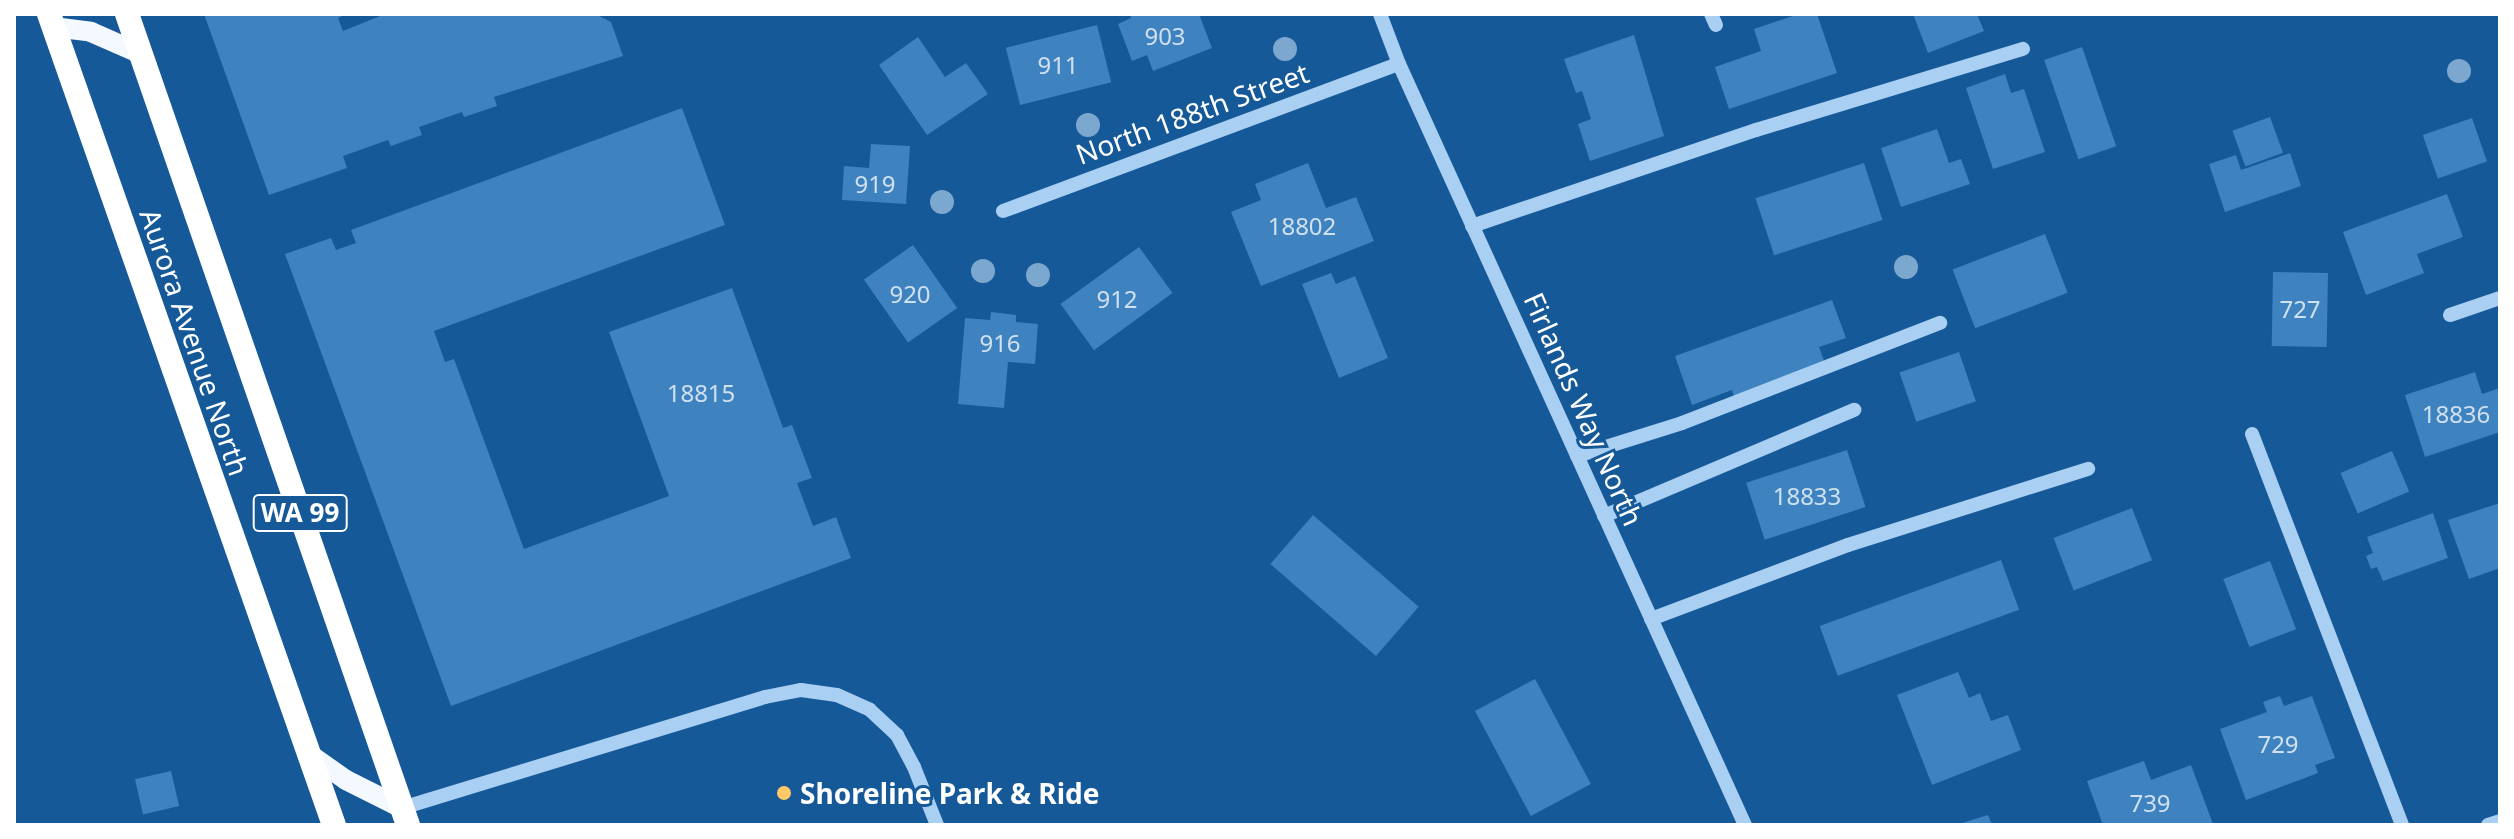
<!DOCTYPE html>
<html>
<head>
<meta charset="utf-8">
<style>
	body { margin:0 }
	#map { position:relative; width:2514px; height:839px; overflow:hidden; background:#165998; font-family:"Noto Sans",sans-serif }
	div>[style] { position:absolute }
	.building>* { inset:0; background:#3e82bf; transform-origin:0 0 }
	.minor>* { height:14px; margin:-7px; padding:0 7px; transform-origin:7px; border-radius:7px; background:#a9cff2 }
	.major>* { height:20px; margin:-10px; padding:0 10px; transform-origin:10px; border-radius:10px; background:#f3f9ff }
	.highway>* { height:24px; margin:-12px; padding:0 12px; transform-origin:12px; border-radius:12px; background:#fff }
	.trees>* { width:24px; height:24px; margin:-12px; border-radius:50%; background:#7ca8cf }
	.dots>* { width:22px; height:22px; translate:-50% -50%; box-sizing:border-box; border:4px solid #165998; border-radius:50% }
	span { translate:-50% -50%; white-space:nowrap; text-align:center; line-height:1.15; -webkit-text-stroke:6px #165998; paint-order:stroke }
	.number-label { font-size:24px; color:#cfe0ef }
	.number-label span { -webkit-text-stroke-width:0 }
	.shield-label span { padding:2px 6px; background:#165998; border:2px solid; border-radius:6px; -webkit-text-stroke-width:0 }
	.shield-label { font-size:26px; color:#fff; font-weight:700 }
	.street-label { font-size:28px; color:#fff }
	.poi-label { font-size:28px; color:#fff; font-weight:700 }
	.left { translate:0 -50%; text-align:left }
	.frame { position:absolute; inset:0; border:16px solid #fff; pointer-events:none }
</style>
</head>
<body>
<div id="map">
	<div class="building">
		<div style="clip-path:polygon(204px 14px,346px 14px,338px 18px,343px 31px,385px 14px,595px 14px,611px 22px,623px 56px,494px 97px,497px 106px,464px 117px,462px 112px,419px 127px,422px 135px,391px 146px,388px 140px,343px 156px,347px 168px,269px 195px)"></div>
		<div style="clip-path:polygon(1130px 14px,1199px 14px,1212px 48px,1153px 71px,1147px 55px,1132px 61px,1118px 24px,1131px 18px)"></div>
		<div style="clip-path:polygon(1799px 14px,1817px 14px,1837px 73px,1729px 109px,1715px 67px,1761px 51px,1754px 29px)"></div>
		<div style="clip-path:polygon(1913px 14px,1977px 14px,1984px 31px,1928px 53px)"></div>
		<div style="left:1097px;top:25px;width:59px;height:94px;rotate:76deg"></div>
		<div style="clip-path:polygon(1634px 35px,1664px 136px,1590px 161px,1578px 124px,1591px 119px,1582px 91px,1576px 93px,1564px 59px)"></div>
		<div style="clip-path:polygon(918px 37px,945px 77px,966px 63px,988px 94px,927px 135px,879px 65px)"></div>
		<div style="left:2082px;top:47px;width:105px;height:40px;rotate:71deg"></div>
		<div style="clip-path:polygon(2005px 74px,2011px 93px,2024px 89px,2045px 152px,1993px 169px,1966px 88px)"></div>
		<div style="clip-path:polygon(682px 108px,725px 225px,434px 331px,445px 362px,454px 359px,524px 549px,669px 496px,609px 332px,732px 288px,783px 428px,792px 425px,812px 478px,797px 483px,813px 526px,836px 517px,851px 558px,451px 706px,285px 254px,331px 238px,336px 250px,356px 243px,351px 230px)"></div>
		<div style="left:2270px;top:117px;width:38px;height:40px;rotate:70deg"></div>
		<div style="left:2472px;top:118px;width:46px;height:52px;rotate:71deg"></div>
		<div style="clip-path:polygon(1937px 129px,1949px 163px,1961px 159px,1970px 184px,1901px 207px,1881px 148px)"></div>
		<div style="clip-path:polygon(871px 144px,910px 146px,906px 204px,842px 200px,844px 166px,869px 168px)"></div>
		<div style="clip-path:polygon(2290px 153px,2301px 186px,2225px 212px,2209px 164px,2236px 155px,2241px 170px)"></div>
		<div style="clip-path:polygon(1308px 163px,1326px 208px,1356px 197px,1374px 241px,1261px 286px,1231px 212px,1261px 200px,1255px 184px)"></div>
		<div style="left:1864px;top:163px;width:60px;height:114px;rotate:72deg"></div>
		<div style="clip-path:polygon(2447px 194px,2463px 237px,2417px 254px,2424px 273px,2366px 295px,2343px 232px)"></div>
		<div style="left:2045px;top:234px;width:63px;height:99px;rotate:69deg"></div>
		<div style="left:913px;top:245px;width:77px;height:60px;rotate:55deg"></div>
		<div style="left:1139px;top:247px;width:57px;height:97px;rotate:54deg"></div>
		<div style="left:2273px;top:272px;width:55px;height:74px;rotate:1deg"></div>
		<div style="clip-path:polygon(1331px 273px,1336px 284px,1355px 276px,1388px 358px,1339px 378px,1302px 284px)"></div>
		<div style="clip-path:polygon(1832px 300px,1846px 338px,1819px 347px,1825px 363px,1734px 396px,1732px 390px,1692px 405px,1675px 356px)"></div>
		<div style="clip-path:polygon(991px 312px,1016px 315px,1016px 322px,1038px 324px,1035px 364px,1008px 362px,1004px 408px,958px 404px,965px 318px,990px 320px)"></div>
		<div style="left:1959px;top:352px;width:52px;height:63px;rotate:71deg"></div>
		<div style="clip-path:polygon(2475px 372px,2482px 394px,2500px 388px,2500px 432px,2425px 457px,2405px 395px)"></div>
		<div style="left:1847px;top:450px;width:60px;height:106px;rotate:72deg"></div>
		<div style="left:2392px;top:451px;width:44px;height:56px;rotate:67deg"></div>
		<div style="clip-path:polygon(2500px 503px,2500px 568px,2469px 579px,2448px 520px)"></div>
		<div style="left:2132px;top:508px;width:56px;height:84px;rotate:69deg"></div>
		<div style="clip-path:polygon(2433px 513px,2448px 558px,2383px 581px,2377px 567px,2371px 569px,2366px 556px,2373px 553px,2367px 537px)"></div>
		<div style="left:1313px;top:515px;width:140px;height:65px;rotate:41deg"></div>
		<div style="left:2001px;top:560px;width:53px;height:193px;rotate:70deg"></div>
		<div style="left:2270px;top:561px;width:73px;height:50px;rotate:69deg"></div>
		<div style="clip-path:polygon(1958px 672px,1969px 698px,1980px 693px,1991px 721px,2008px 715px,2021px 750px,1932px 785px,1897px 695px)"></div>
		<div style="left:1535px;top:679px;width:119px;height:68px;rotate:62deg"></div>
		<div style="clip-path:polygon(2280px 696px,2284px 706px,2312px 696px,2335px 758px,2315px 765px,2318px 773px,2246px 800px,2220px 729px,2267px 712px,2263px 702px)"></div>
		<div style="clip-path:polygon(2144px 761px,2151px 780px,2191px 765px,2213px 824px,2103px 825px,2087px 781px)"></div>
		<div style="left:171px;top:771px;width:36px;height:37px;rotate:77deg"></div>
		<div style="clip-path:polygon(1988px 815px,1992px 825px,1959px 825px,1959px 824px)"></div>
	</div>
	<div class="minor">
		<div style="left:1380px;top:14px;width:53px;rotate:69.2deg"></div>
		<div style="left:1399px;top:64px;width:836px;rotate:65.55deg"></div>
		<div style="left:1711px;top:14px;width:12px;rotate:66deg"></div>
		<div style="left:1003px;top:211px;width:422px;rotate:-20.4deg"></div>
		<div style="left:1472px;top:226px;width:300px;rotate:-18.7deg"></div>
		<div style="left:1756px;top:130px;width:279px;rotate:-16.9deg"></div>
		<div style="left:2450px;top:315px;width:53px;rotate:-18.8deg"></div>
		<div style="left:2252px;top:434px;width:419px;rotate:69deg"></div>
		<div style="left:1577px;top:456px;width:110px;rotate:-17.4deg"></div>
		<div style="left:1682px;top:423px;width:277px;rotate:-21.2deg"></div>
		<div style="left:1604px;top:516px;width:272px;rotate:-23deg"></div>
		<div style="left:1651px;top:619px;width:210px;rotate:-20.6deg"></div>
		<div style="left:1848px;top:545px;width:252px;rotate:-17.6deg"></div>
		<div style="left:402px;top:808px;width:380px;rotate:-17deg"></div>
		<div style="left:765px;top:697px;width:37px;rotate:-11deg"></div>
		<div style="left:801px;top:690px;width:36px;rotate:8deg"></div>
		<div style="left:837px;top:695px;width:36px;rotate:24deg"></div>
		<div style="left:870px;top:710px;width:37px;rotate:43deg"></div>
		<div style="left:897px;top:735px;width:36px;rotate:62deg"></div>
		<div style="left:914px;top:767px;width:62px;rotate:68.4deg"></div>
		<div style="left:2488px;top:825px;width:13px;rotate:-18deg"></div>
	</div>
	<div class="major">
		<div style="left:53px;top:27px;width:38px;rotate:7deg"></div>
		<div style="left:91px;top:32px;width:55px;rotate:23.7deg"></div>
		<div style="left:309px;top:754px;width:45px;rotate:35.1deg"></div>
		<div style="left:346px;top:780px;width:63px;rotate:26.6deg"></div>
	</div>
	<div class="highway">
		<div style="left:49px;top:14px;width:860px;rotate:70.64deg"></div>
		<div style="left:127px;top:14px;width:858px;rotate:70.89deg"></div>
	</div>
	<div class="trees">
		<div style="left:1285px;top:49px"></div>
		<div style="left:2459px;top:71px"></div>
		<div style="left:1088px;top:125px"></div>
		<div style="left:942px;top:202px"></div>
		<div style="left:1906px;top:267px"></div>
		<div style="left:983px;top:271px"></div>
		<div style="left:1038px;top:275px"></div>
	</div>
	<div class="dots">
		<div style="left:784px;top:793px;background:#ffc869"></div>
	</div>
	<div class="number-label">
		<span style="left:1165px;top:36px">903</span>
		<span style="left:1058px;top:65px">911</span>
		<span style="left:875px;top:184px">919</span>
		<span style="left:1302px;top:226px">18802</span>
		<span style="left:910px;top:294px">920</span>
		<span style="left:1117px;top:299px">912</span>
		<span style="left:2300px;top:309px">727</span>
		<span style="left:1000px;top:343px">916</span>
		<span style="left:701px;top:393px">18815</span>
		<span style="left:2456px;top:414px">18836</span>
		<span style="left:1807px;top:496px">18833</span>
		<span style="left:2278px;top:744px">729</span>
		<span style="left:2150px;top:803px">739</span>
	</div>
	<div class="shield-label">
		<span style="left:300px;top:513px">WA 99</span>
	</div>
	<div class="street-label">
		<span style="left:1192px;top:113px;rotate:-20deg">North 188th Street</span>
		<span style="left:195px;top:342px;rotate:71deg">Aurora Avenue North</span>
		<span style="left:1584px;top:409px;rotate:66deg">Firlands Way North</span>
	</div>
	<div class="poi-label">
		<span class="left" style="left:800px;top:793px">Shoreline Park &amp; Ride</span>
	</div>
	<div class="frame"></div>
</div>
</body>
</html>
